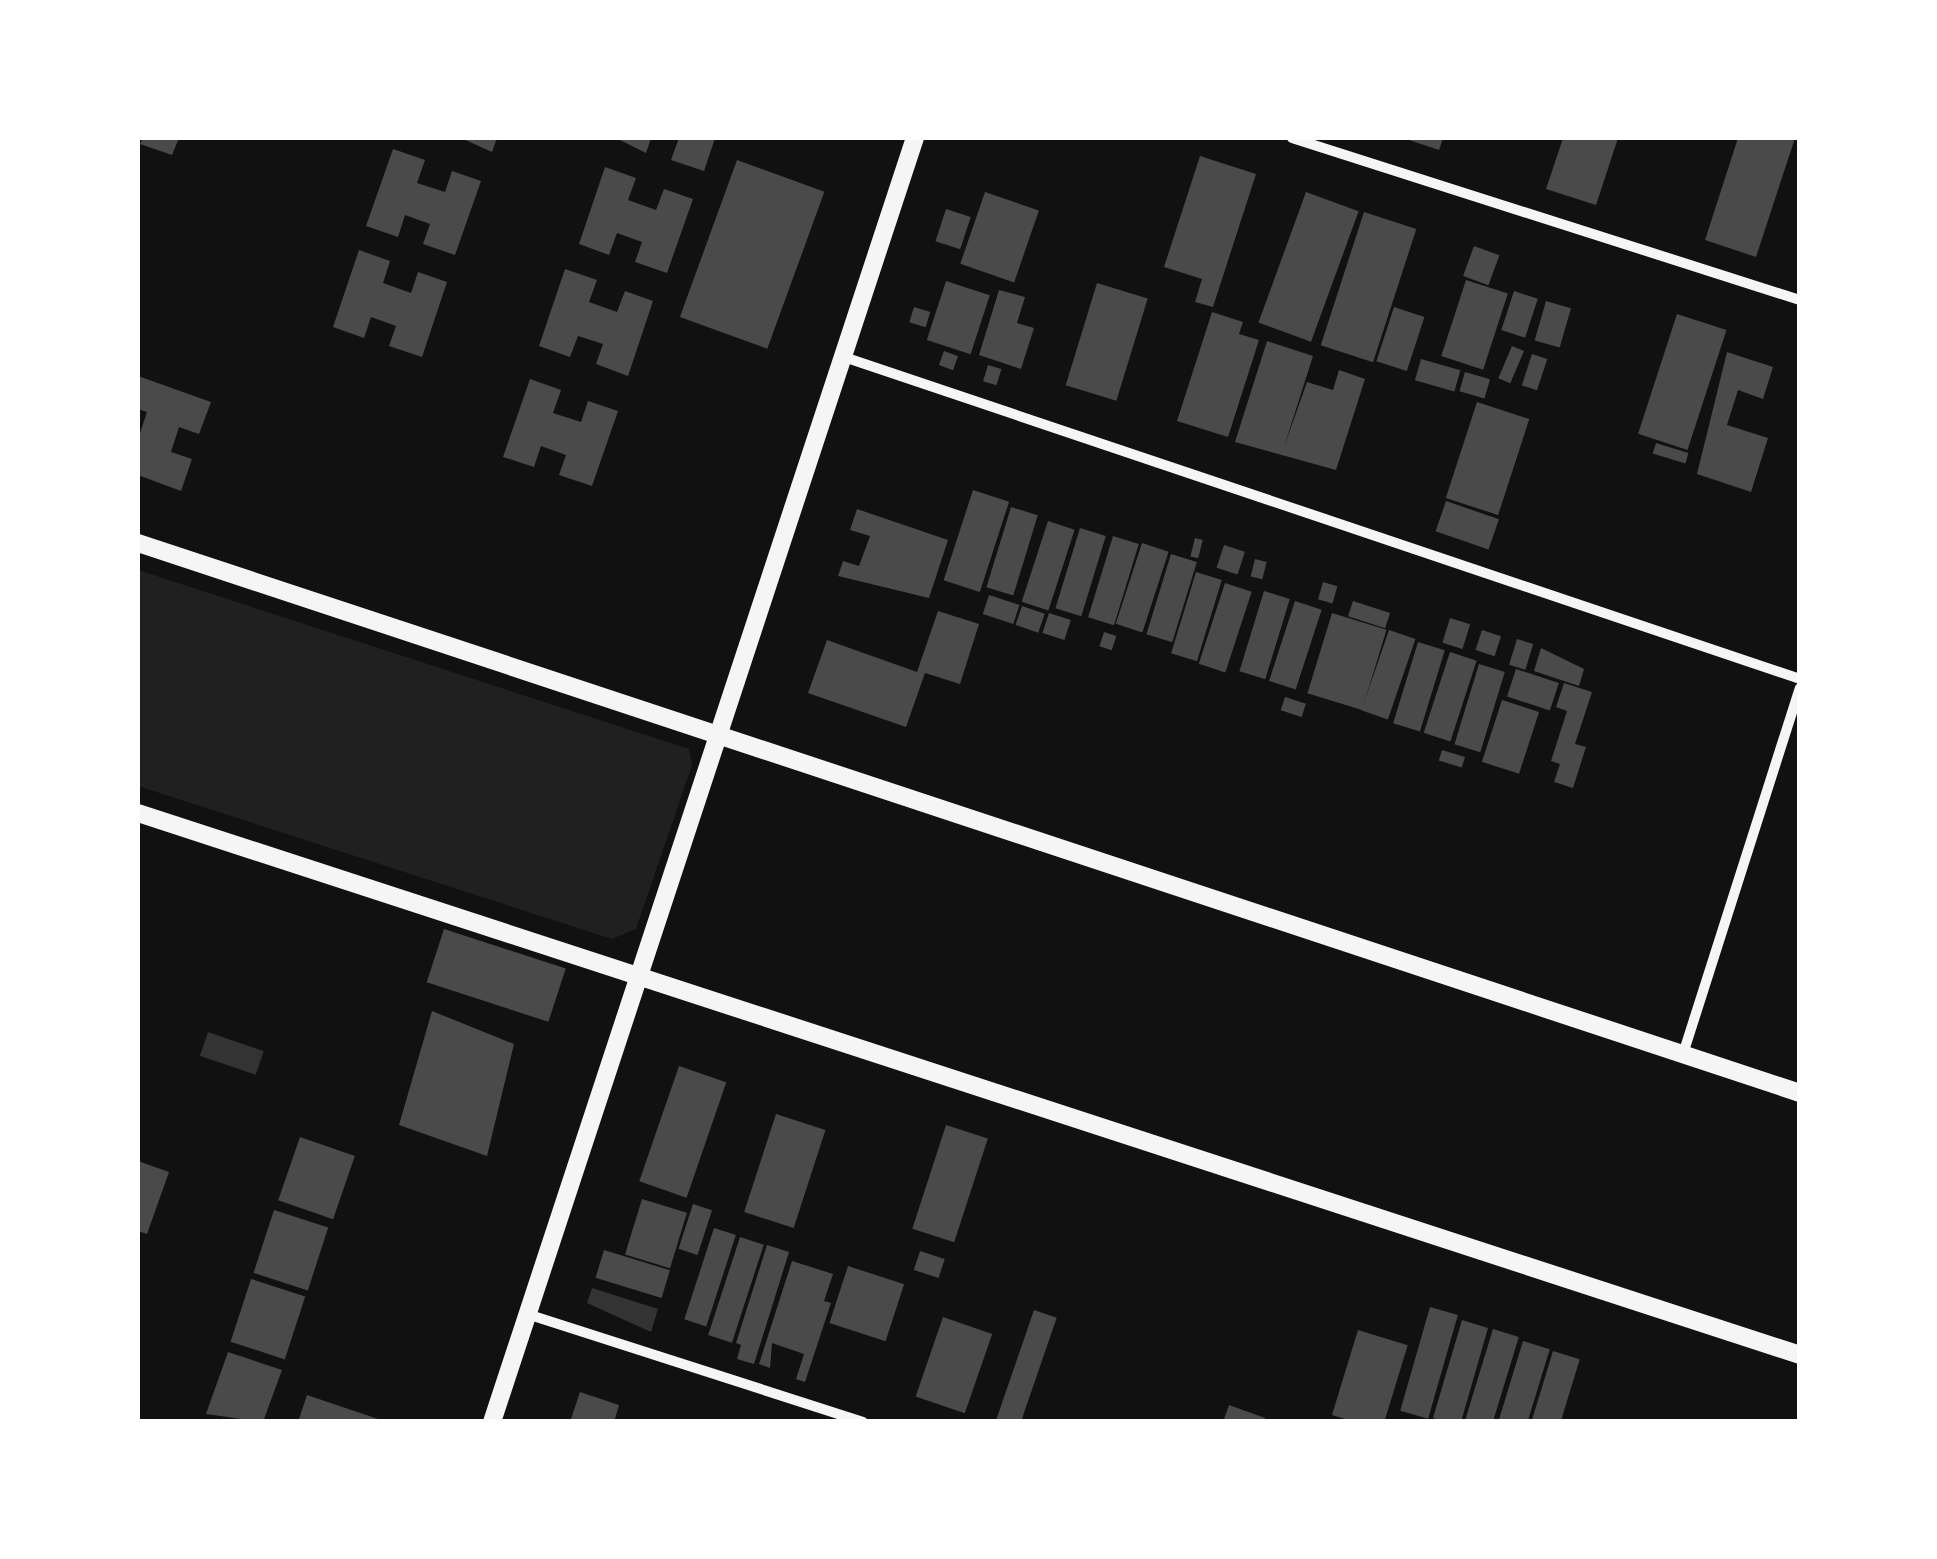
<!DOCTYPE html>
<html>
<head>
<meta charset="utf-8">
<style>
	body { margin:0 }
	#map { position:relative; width:1937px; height:1559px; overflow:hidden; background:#111; font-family:Lora,serif }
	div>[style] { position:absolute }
	.green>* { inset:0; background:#202020 }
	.water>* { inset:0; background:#333; transform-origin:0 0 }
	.building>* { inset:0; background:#4a4a4a; transform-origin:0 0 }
	.minor>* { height:10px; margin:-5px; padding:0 5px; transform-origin:5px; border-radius:5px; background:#f5f5f5 }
	.tertiary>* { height:18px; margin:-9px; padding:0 9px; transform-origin:9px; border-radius:9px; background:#f5f5f5 }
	span { translate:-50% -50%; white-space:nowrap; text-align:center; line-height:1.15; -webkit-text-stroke:10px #fff; paint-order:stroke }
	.frame { position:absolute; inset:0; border:140px solid #fff; pointer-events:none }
</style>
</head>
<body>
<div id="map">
	<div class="green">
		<div style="clip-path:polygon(138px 570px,689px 749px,692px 765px,636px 929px,612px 939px,138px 786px)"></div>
	</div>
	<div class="water">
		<div style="left:208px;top:1032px;width:59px;height:25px;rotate:19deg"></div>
		<div style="clip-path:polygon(592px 1288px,658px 1309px,651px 1332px,587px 1303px)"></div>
	</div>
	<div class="building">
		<div style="clip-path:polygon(143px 138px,179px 138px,172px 155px,140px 144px)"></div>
		<div style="clip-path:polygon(461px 138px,497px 138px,492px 152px)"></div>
		<div style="clip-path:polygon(616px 138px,651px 138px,646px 153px)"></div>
		<div style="clip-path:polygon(679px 138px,715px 138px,704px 171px,671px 160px)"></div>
		<div style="clip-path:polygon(1403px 138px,1443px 138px,1439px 150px)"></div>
		<div style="clip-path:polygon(1563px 138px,1618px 138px,1596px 205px,1546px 189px)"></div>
		<div style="clip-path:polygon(1738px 138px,1795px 138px,1756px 257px,1705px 240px)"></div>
		<div style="clip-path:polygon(393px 149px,425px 160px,417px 183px,445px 192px,452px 171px,481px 181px,455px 255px,423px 244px,430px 224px,405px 215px,398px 237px,366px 226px)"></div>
		<div style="clip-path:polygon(1200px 156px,1256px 174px,1213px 307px,1195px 302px,1202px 279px,1164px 267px)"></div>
		<div style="left:737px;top:160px;width:93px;height:167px;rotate:20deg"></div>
		<div style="clip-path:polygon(605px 167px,636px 178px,628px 200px,656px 210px,664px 189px,693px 199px,667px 273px,635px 262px,642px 242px,617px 233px,609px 255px,579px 244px)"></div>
		<div style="left:985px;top:192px;width:57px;height:76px;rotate:19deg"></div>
		<div style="left:1306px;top:192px;width:56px;height:139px;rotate:20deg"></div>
		<div style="left:946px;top:209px;width:26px;height:34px;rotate:18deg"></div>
		<div style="left:1364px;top:212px;width:55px;height:140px;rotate:18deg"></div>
		<div style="left:1474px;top:246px;width:27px;height:32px;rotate:20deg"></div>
		<div style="clip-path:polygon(359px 250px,390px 261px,383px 283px,411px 293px,418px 272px,447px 282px,422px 357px,389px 346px,396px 326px,371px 317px,364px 338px,333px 327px)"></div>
		<div style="clip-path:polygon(565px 269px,597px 280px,589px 302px,617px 312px,625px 291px,653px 301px,628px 376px,596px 364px,603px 344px,578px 336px,570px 357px,539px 346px)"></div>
		<div style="left:1466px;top:280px;width:44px;height:80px;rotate:18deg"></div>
		<div style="left:946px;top:281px;width:46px;height:62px;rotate:18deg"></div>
		<div style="left:1097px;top:283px;width:53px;height:107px;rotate:17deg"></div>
		<div style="clip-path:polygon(999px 290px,1025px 297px,1017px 323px,1034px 328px,1021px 369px,979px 355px)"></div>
		<div style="left:1514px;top:291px;width:25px;height:41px;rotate:18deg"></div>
		<div style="left:1546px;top:301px;width:26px;height:41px;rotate:16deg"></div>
		<div style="left:914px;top:307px;width:17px;height:16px;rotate:17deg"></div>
		<div style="left:1394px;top:307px;width:32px;height:57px;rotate:18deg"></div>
		<div style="clip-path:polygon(1212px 312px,1243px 322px,1239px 334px,1259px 340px,1228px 437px,1177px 421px)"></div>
		<div style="left:1677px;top:314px;width:52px;height:126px;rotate:18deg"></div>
		<div style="clip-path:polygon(1267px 341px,1313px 356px,1284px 447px,1307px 382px,1333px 390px,1339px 370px,1365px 379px,1336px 470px,1235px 442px)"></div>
		<div style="left:1512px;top:346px;width:13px;height:35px;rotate:23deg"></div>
		<div style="left:944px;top:351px;width:15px;height:15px;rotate:20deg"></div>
		<div style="clip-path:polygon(1727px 352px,1773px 367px,1763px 399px,1738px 390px,1727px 425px,1768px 438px,1751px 492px,1697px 474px)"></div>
		<div style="left:1532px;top:354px;width:16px;height:33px;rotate:18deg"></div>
		<div style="left:1421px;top:359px;width:41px;height:22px;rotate:16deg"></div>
		<div style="left:988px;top:365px;width:14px;height:17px;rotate:17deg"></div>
		<div style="left:1465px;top:372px;width:26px;height:20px;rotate:16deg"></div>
		<div style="clip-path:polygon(138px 376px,211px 402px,199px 434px,179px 427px,171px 452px,192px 459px,181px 491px,138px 475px,138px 439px,147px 412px,138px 409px)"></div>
		<div style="clip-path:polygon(530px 379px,561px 390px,553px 413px,581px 422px,588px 401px,618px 411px,592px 486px,559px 475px,566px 455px,541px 446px,534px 467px,503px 457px)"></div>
		<div style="left:1477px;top:402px;width:55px;height:101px;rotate:18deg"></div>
		<div style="left:1656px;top:443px;width:34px;height:11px;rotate:17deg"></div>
		<div style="left:973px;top:490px;width:38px;height:95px;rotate:18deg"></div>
		<div style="left:1446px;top:501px;width:56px;height:32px;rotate:19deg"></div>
		<div style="left:1011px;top:507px;width:28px;height:84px;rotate:17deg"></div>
		<div style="clip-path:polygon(857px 509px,948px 540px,929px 598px,838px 576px,843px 561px,859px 566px,870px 536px,850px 530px)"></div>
		<div style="left:1048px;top:521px;width:28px;height:85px;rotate:18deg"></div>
		<div style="left:1080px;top:528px;width:27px;height:84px;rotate:17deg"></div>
		<div style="left:1113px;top:536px;width:27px;height:85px;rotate:17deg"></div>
		<div style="left:1195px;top:538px;width:8px;height:19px;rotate:14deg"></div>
		<div style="left:1142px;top:543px;width:28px;height:85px;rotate:18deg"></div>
		<div style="left:1224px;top:545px;width:22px;height:24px;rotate:18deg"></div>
		<div style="left:1171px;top:554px;width:27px;height:84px;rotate:17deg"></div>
		<div style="left:1255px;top:559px;width:12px;height:18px;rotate:14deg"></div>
		<div style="left:1196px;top:572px;width:27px;height:85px;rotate:17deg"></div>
		<div style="left:1323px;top:582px;width:15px;height:18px;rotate:16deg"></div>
		<div style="left:1225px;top:583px;width:28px;height:85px;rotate:18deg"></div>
		<div style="left:1264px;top:591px;width:27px;height:84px;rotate:17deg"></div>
		<div style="left:989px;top:595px;width:32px;height:20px;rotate:18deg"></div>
		<div style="left:1295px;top:601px;width:28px;height:84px;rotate:18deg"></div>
		<div style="left:1353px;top:601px;width:39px;height:16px;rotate:18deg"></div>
		<div style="left:1022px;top:606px;width:24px;height:20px;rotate:19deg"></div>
		<div style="clip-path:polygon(938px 611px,979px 624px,960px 684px,925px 673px,906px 727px,808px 693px,827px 640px,917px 672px)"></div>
		<div style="left:1049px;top:613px;width:23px;height:21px;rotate:18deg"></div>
		<div style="left:1332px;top:613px;width:57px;height:84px;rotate:17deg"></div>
		<div style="left:1450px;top:618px;width:21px;height:26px;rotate:17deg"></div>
		<div style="left:1389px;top:630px;width:28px;height:85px;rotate:19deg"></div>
		<div style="left:1482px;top:630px;width:20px;height:21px;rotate:18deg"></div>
		<div style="left:1104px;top:632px;width:13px;height:15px;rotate:18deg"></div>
		<div style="left:1517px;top:639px;width:17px;height:27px;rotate:17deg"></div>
		<div style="left:1418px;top:642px;width:28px;height:85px;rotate:17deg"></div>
		<div style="clip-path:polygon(1541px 648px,1584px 669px,1579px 686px,1534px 671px)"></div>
		<div style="left:1450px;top:652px;width:28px;height:85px;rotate:18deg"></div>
		<div style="left:1479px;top:664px;width:27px;height:84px;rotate:17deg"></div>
		<div style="left:1516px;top:669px;width:45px;height:29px;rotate:18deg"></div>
		<div style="clip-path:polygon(1564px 683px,1592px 692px,1575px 744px,1586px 747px,1573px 788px,1554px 782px,1560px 764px,1551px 761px,1567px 711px,1556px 707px)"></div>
		<div style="left:1285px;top:697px;width:22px;height:14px;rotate:18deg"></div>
		<div style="left:1502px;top:700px;width:39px;height:65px;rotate:18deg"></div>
		<div style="left:1442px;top:750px;width:24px;height:11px;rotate:17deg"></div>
		<div style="left:444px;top:929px;width:128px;height:56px;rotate:18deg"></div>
		<div style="clip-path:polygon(432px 1011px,514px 1044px,487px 1156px,399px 1125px)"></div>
		<div style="left:679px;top:1066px;width:50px;height:122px;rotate:19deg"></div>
		<div style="left:776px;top:1114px;width:52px;height:103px;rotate:18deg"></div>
		<div style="left:946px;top:1125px;width:44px;height:109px;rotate:18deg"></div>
		<div style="left:300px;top:1137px;width:58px;height:67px;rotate:19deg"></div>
		<div style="clip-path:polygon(138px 1161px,169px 1172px,147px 1234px,138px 1231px)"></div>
		<div style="left:642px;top:1199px;width:47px;height:58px;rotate:17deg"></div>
		<div style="left:693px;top:1204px;width:20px;height:47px;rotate:18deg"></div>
		<div style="left:274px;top:1210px;width:57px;height:66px;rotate:18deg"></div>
		<div style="left:714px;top:1228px;width:23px;height:96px;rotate:18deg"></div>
		<div style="left:740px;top:1237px;width:25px;height:103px;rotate:18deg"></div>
		<div style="clip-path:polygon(767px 1245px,789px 1252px,754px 1364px,737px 1359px,741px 1345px,736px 1343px)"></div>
		<div style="left:604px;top:1250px;width:69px;height:29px;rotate:17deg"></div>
		<div style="left:920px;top:1251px;width:26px;height:20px;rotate:18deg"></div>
		<div style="clip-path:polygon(792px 1261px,833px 1274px,824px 1301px,831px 1303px,805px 1382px,796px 1379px,804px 1354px,772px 1343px,770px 1368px,759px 1364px)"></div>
		<div style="left:848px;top:1266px;width:59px;height:60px;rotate:18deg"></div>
		<div style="left:251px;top:1279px;width:57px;height:66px;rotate:18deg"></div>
		<div style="left:1430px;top:1307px;width:29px;height:108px;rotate:16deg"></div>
		<div style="left:1034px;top:1310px;width:24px;height:118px;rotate:19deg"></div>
		<div style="left:943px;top:1317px;width:52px;height:84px;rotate:19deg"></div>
		<div style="clip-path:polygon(1462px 1320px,1488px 1328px,1461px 1422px,1446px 1422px,1433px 1418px)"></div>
		<div style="left:1493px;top:1329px;width:27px;height:97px;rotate:17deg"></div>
		<div style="left:1358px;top:1330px;width:52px;height:89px;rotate:17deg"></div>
		<div style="left:1523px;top:1341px;width:28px;height:84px;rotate:17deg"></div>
		<div style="left:1553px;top:1351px;width:28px;height:74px;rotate:17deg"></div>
		<div style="clip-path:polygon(228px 1352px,282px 1370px,263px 1422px,206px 1414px)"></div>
		<div style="clip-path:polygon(580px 1392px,619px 1405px,614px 1422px,570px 1422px)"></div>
		<div style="clip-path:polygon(307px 1395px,384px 1421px,384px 1422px,298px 1422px)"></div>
		<div style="clip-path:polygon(1229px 1405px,1265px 1418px,1264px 1422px,1223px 1422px)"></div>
	</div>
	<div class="minor">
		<div style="left:1292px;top:138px;width:533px;rotate:17.69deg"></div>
		<div style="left:844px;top:357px;width:1009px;rotate:18.61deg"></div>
		<div style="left:1683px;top:1054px;width:384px;rotate:-72.3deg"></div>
		<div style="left:527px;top:1314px;width:353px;rotate:17.8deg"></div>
	</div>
	<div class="tertiary">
		<div style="left:138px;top:543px;width:1751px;rotate:18.31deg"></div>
		<div style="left:138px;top:813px;width:1748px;rotate:18.06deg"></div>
		<div style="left:492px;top:1422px;width:1352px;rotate:-71.77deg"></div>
	</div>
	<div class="frame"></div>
</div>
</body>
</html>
